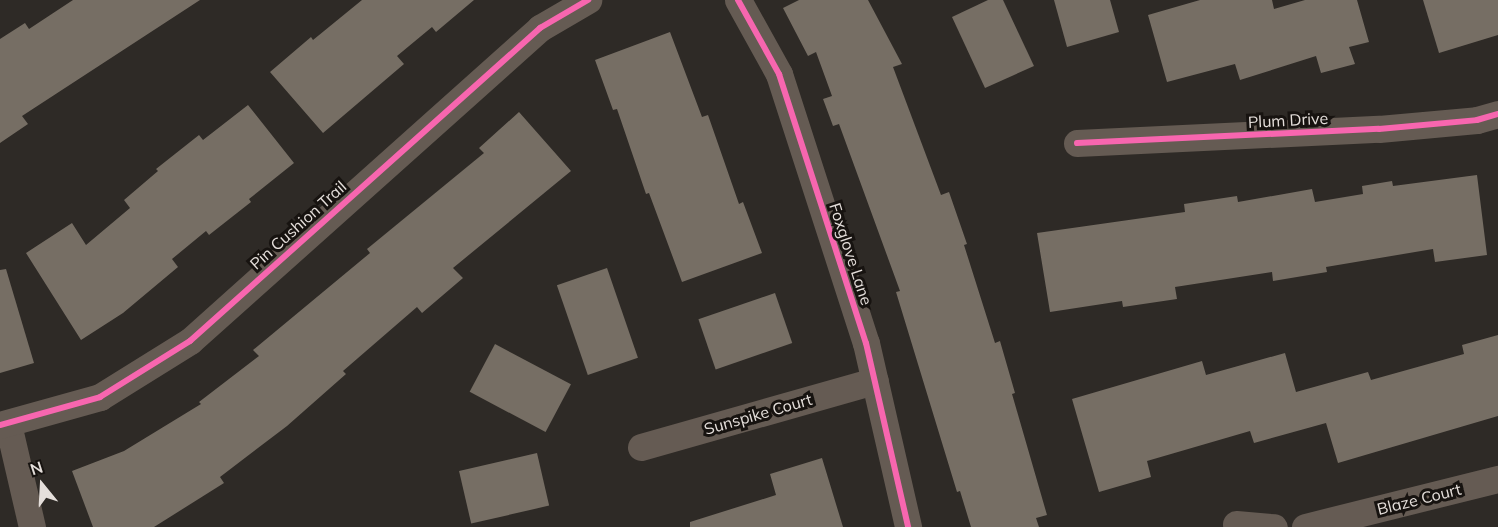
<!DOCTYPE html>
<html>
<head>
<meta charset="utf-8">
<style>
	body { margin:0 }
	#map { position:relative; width:1498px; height:527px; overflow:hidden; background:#2e2a26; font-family:Mulish,sans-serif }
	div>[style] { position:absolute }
	.building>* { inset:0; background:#766e64; transform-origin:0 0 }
	.minor>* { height:27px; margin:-13.5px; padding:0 13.5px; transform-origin:13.5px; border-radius:13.5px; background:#655b53 }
	.cycleway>* { height:6px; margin:-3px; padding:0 3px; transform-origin:3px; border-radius:3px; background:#f766af }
	span { translate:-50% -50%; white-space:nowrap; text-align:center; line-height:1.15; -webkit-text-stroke:6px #171310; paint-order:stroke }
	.street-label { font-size:16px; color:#e5dfdb }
	.north { position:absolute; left:12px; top:455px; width:60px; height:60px; -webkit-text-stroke:4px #171310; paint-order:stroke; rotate:342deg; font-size:16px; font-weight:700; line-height:24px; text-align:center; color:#e5dfdb }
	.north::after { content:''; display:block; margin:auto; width:21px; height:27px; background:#e5dfdb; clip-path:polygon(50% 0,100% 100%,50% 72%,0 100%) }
</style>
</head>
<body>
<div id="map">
	<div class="building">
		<div style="clip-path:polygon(73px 0,200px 0,22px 116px,28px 124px,0 143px,0 39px,25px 23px,29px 29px)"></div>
		<div style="clip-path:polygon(362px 0,474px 0,436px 32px,432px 27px,397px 56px,404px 64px,323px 133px,270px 72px,311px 37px,313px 40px)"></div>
		<div style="clip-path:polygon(799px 0,868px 0,902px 64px,893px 67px,941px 195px,949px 192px,967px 244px,964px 245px,995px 343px,1000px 341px,1015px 393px,1012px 394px,1047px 515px,1036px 518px,1039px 527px,971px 527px,960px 491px,957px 492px,896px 292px,900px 291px,839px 124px,833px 126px,823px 99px,832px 96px,816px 52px,808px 56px,783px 8px)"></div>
		<div style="clip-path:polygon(988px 0,1003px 0,1034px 66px,985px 88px,952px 17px)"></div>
		<div style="clip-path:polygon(1054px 0,1110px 0,1119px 32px,1067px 47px)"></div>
		<div style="clip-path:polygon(1200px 0,1272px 0,1274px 9px,1305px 0,1357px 0,1369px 42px,1349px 47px,1355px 64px,1321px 73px,1316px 56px,1240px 80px,1235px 64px,1167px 82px,1148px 15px)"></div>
		<div style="clip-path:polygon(1423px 0,1498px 0,1498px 35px,1439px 53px)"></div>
		<div style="clip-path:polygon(670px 32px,702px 117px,708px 115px,739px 204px,743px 202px,762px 253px,682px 282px,649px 193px,646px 194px,617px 109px,613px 110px,595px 60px)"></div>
		<div style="clip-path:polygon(248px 105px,294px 163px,249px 199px,251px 202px,209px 235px,206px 231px,172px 259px,178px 267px,123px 313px,81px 340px,26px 253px,72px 223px,86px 245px,130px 208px,124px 200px,158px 171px,156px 169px,199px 135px,203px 140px)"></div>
		<div style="clip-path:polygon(519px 112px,571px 171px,453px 268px,463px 278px,422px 313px,417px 307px,343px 371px,346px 374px,287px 426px,220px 477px,224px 483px,154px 527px,93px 527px,72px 471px,124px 451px,201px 404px,199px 402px,259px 356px,253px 350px,370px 253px,367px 249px,484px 153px,479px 148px)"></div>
		<div style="clip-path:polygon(1477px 175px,1487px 255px,1435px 262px,1433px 249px,1326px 267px,1327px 272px,1273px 281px,1272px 272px,1175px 287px,1177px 299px,1123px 307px,1122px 301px,1050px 312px,1037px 233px,1185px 212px,1184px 204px,1237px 196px,1238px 202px,1312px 189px,1315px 202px,1363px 194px,1362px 186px,1392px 181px,1393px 186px)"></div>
		<div style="left:607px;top:268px;width:95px;height:53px;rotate:71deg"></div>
		<div style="clip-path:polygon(6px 269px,34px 363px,0 373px,0 270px)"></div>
		<div style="left:775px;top:293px;width:53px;height:81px;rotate:71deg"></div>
		<div style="clip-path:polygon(1498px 335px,1498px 416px,1338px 463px,1326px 423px,1254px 443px,1250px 431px,1147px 461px,1151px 477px,1099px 492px,1072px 399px,1202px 361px,1206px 375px,1285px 353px,1296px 392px,1368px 372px,1371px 380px,1464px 354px,1462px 345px)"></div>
		<div style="left:495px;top:344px;width:86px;height:54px;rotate:28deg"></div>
		<div style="left:537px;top:453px;width:54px;height:80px;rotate:77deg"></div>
		<div style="clip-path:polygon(822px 458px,843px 527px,690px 527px,690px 522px,776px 495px,770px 474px)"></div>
	</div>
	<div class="minor">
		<div style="left:738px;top:0;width:85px;rotate:61deg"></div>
		<div style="left:779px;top:74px;width:283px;rotate:72.1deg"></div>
		<div style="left:866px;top:343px;width:189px;rotate:77.1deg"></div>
		<div style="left:1077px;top:143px;width:302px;rotate:-2.7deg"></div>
		<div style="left:1379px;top:129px;width:98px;rotate:-5.2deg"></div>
		<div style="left:1477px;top:120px;width:22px;rotate:-16deg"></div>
		<div style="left:8px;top:424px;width:106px;rotate:76.9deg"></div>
		<div style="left:0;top:425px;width:104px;rotate:-15.6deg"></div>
		<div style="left:100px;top:397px;width:106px;rotate:-31.9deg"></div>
		<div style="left:190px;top:341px;width:470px;rotate:-41.8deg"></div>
		<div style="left:540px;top:28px;width:56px;rotate:-30.3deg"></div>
		<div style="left:641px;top:447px;width:243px;rotate:-15.8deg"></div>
		<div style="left:1236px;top:524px;width:38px;rotate:5deg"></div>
		<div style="left:1305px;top:527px;width:199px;rotate:-14deg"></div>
	</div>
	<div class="cycleway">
		<div style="left:738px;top:0;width:85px;rotate:61deg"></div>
		<div style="left:779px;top:74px;width:283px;rotate:72.1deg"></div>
		<div style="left:866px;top:343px;width:189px;rotate:77.1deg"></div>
		<div style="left:1077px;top:143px;width:302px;rotate:-2.7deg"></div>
		<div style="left:1379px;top:129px;width:98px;rotate:-5.2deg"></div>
		<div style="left:1477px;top:120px;width:22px;rotate:-16deg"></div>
		<div style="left:0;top:425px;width:104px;rotate:-15.6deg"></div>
		<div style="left:100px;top:397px;width:106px;rotate:-31.9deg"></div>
		<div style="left:190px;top:341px;width:470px;rotate:-41.8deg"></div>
		<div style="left:540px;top:28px;width:56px;rotate:-30.3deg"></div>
	</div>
	<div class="street-label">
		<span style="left:1288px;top:120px;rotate:-3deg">Plum Drive</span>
		<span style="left:298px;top:225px;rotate:-42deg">Pin Cushion Trail</span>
		<span style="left:851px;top:254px;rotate:72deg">Foxglove Lane</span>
		<span style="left:758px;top:414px;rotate:-16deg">Sunspike Court</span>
		<span style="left:1419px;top:499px;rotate:-14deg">Blaze Court</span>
	</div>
	<div class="north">N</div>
</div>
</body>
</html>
